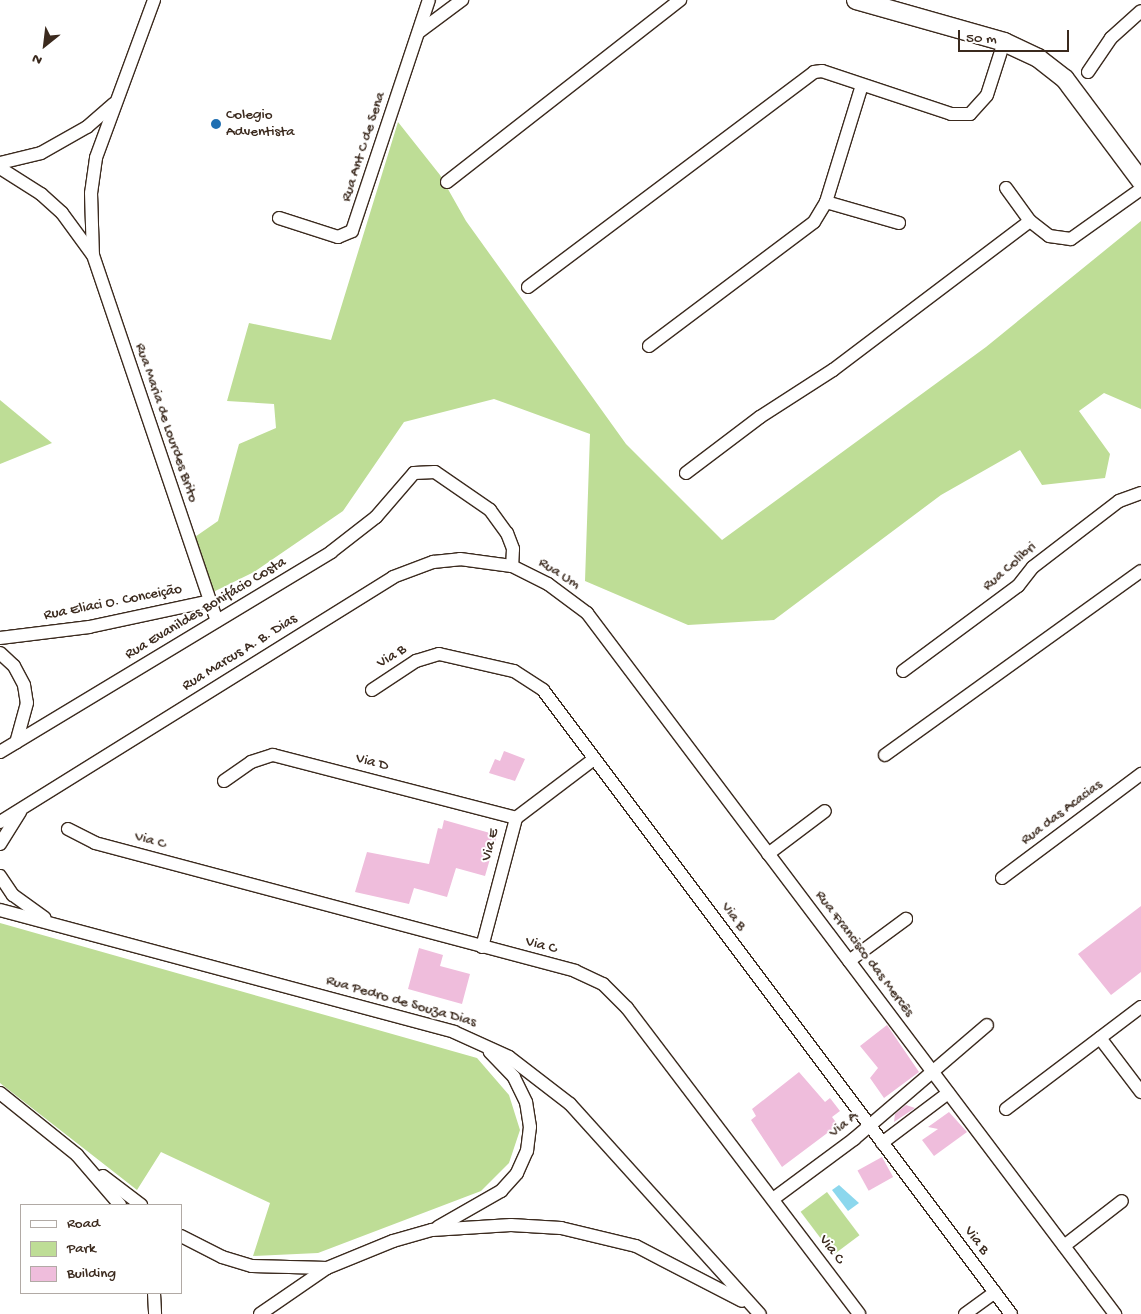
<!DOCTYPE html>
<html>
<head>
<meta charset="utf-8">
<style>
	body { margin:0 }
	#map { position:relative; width:1141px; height:1314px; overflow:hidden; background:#fff; font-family:"Gochi Hand",sans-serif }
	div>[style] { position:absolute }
	.green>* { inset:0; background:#bedd96; transform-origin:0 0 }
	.water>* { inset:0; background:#8cd7ed }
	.building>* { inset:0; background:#efbddc; transform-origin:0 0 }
	.roads { filter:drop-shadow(1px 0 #3b2a1e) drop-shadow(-1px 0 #3b2a1e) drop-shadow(0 1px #3b2a1e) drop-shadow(0 -1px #3b2a1e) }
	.street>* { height:12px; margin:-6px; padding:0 6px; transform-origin:6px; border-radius:6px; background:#fff }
	.secondary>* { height:18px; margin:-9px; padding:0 9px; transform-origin:9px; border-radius:9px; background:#fff }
	.dots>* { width:14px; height:14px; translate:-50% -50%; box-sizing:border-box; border:2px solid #fff; border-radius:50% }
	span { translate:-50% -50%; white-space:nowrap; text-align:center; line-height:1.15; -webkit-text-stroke:4px #fff; paint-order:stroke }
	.poi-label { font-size:15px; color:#3b2a1e }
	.left { translate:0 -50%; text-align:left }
	.street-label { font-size:15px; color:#3b2a1e }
	.legend { position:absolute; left:20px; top:1204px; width:162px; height:90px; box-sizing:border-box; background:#fff; border:1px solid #b1aaa5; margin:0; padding:6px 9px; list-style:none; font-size:15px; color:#3b2a1e }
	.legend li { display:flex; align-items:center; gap:10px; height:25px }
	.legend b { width:25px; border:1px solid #b1aaa5 }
	.north { position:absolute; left:20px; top:20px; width:50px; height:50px; -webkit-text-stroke:4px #fff; paint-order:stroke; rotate:209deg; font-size:14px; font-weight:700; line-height:20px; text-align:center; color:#3b2a1e }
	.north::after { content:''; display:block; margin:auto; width:18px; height:22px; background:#3b2a1e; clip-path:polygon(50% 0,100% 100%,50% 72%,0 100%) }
	.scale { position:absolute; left:958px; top:30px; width:111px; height:22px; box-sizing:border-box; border:2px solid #3b2a1e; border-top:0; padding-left:6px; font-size:15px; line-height:18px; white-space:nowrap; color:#3b2a1e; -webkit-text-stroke:4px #fff; paint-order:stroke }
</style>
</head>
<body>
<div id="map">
	<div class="green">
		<div style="clip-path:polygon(398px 122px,440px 175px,466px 221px,626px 444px,722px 540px,986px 347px,1141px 221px,1141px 409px,1104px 393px,1079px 411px,1110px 454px,1105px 478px,1042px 485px,1020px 450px,941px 495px,774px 620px,688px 625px,585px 581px,590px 434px,494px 399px,404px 422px,343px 511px,254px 572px,205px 596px,192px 539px,218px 521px,239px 444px,276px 428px,274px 404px,227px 401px,249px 323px,331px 340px)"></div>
		<div style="clip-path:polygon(0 400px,52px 443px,0 464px)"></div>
		<div style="clip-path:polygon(0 923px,477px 1058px,509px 1095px,520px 1130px,509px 1163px,481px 1191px,318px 1253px,253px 1256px,270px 1203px,161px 1152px,137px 1190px,0 1083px)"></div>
		<div style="left:827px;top:1192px;width:54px;height:33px;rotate:53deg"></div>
	</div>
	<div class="water">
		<div style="clip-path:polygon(839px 1185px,859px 1203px,848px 1211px,832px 1190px)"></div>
	</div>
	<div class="building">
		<div style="clip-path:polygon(504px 751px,525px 759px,515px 781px,489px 773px,495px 759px,500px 761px)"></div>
		<div style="clip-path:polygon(444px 820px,497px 835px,485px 876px,456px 868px,447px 897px,414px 888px,409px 904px,355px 892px,367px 852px,429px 864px,438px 828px,442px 829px)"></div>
		<div style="clip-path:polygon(1141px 906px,1141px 972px,1111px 995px,1078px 954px)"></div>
		<div style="clip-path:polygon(419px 948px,443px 955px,440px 966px,470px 974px,462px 1004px,408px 989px)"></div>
		<div style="clip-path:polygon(887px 1025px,919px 1072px,884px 1098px,870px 1078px,878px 1068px,860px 1046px)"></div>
		<div style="clip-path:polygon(799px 1072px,825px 1102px,830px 1098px,840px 1111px,832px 1117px,838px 1125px,782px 1167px,751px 1120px,756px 1116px,752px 1109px)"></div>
		<div style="clip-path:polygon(906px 1105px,915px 1108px,894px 1122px,895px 1114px)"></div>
		<div style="clip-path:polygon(949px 1112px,967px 1132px,934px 1156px,922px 1140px,938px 1129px,928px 1127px)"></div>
		<div style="left:882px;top:1157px;width:23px;height:28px;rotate:61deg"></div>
	</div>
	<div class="roads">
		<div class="street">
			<div style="left:154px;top:0;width:168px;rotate:110.2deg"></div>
			<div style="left:96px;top:158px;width:35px;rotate:98deg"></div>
			<div style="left:91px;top:193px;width:62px;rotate:88.2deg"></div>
			<div style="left:93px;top:255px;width:365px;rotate:71.3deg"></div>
			<div style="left:419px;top:32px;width:54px;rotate:-36.7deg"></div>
			<div style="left:1088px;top:72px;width:41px;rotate:-55.9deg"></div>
			<div style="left:1111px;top:38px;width:40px;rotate:-42deg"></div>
			<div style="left:862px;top:85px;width:122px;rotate:107.1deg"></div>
			<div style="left:826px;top:202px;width:76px;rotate:16deg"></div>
			<div style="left:0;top:163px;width:42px;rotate:-13.7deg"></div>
			<div style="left:41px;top:153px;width:53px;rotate:-29.5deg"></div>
			<div style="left:87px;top:127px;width:35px;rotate:-41deg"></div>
			<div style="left:0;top:168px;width:49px;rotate:32.4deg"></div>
			<div style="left:41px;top:194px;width:28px;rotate:42deg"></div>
			<div style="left:62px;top:213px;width:51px;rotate:53.8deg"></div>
			<div style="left:447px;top:182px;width:296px;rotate:-38deg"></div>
			<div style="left:1006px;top:188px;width:41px;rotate:54deg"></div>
			<div style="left:279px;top:218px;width:62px;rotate:17.9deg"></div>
			<div style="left:338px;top:237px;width:15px;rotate:-23deg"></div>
			<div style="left:352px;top:231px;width:243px;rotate:-71.6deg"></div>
			<div style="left:528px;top:287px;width:358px;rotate:-36.9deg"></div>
			<div style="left:814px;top:72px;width:8px;rotate:-7deg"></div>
			<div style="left:822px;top:71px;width:136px;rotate:18.4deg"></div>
			<div style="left:951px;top:114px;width:19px"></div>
			<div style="left:970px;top:114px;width:25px;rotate:-48deg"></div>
			<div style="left:987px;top:95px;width:56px;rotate:-72.2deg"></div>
			<div style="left:649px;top:346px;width:206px;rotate:-36.9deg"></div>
			<div style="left:814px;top:222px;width:23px;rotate:-59deg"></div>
			<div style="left:686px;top:473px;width:93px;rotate:-37.1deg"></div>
			<div style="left:760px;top:417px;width:87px;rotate:-32.8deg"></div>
			<div style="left:833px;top:370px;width:247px;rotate:-37.1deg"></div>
			<div style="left:1030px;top:221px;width:24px;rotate:38deg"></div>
			<div style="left:1049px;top:236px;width:22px;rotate:8deg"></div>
			<div style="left:1071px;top:239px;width:86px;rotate:-35.5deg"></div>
			<div style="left:0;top:638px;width:90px;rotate:-7deg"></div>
			<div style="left:89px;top:627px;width:124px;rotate:-12.1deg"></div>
			<div style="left:210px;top:601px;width:21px;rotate:71deg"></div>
			<div style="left:0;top:653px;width:19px;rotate:43deg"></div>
			<div style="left:14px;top:666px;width:21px;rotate:62deg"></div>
			<div style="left:24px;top:685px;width:18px;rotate:81deg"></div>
			<div style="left:27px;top:703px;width:41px;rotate:105.4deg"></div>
			<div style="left:903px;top:671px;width:143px;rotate:-36.5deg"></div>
			<div style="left:1018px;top:586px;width:24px;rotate:-52deg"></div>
			<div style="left:1033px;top:567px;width:108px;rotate:-37.5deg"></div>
			<div style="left:1119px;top:501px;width:23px;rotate:-20deg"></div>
			<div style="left:372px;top:690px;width:53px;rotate:-33.4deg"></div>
			<div style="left:416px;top:661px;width:24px;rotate:-17deg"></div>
			<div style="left:439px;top:654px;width:77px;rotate:12.8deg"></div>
			<div style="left:514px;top:671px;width:35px;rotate:33deg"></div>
			<div style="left:543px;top:690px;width:780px;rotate:53.13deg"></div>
			<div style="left:0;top:752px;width:387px;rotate:-31.1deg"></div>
			<div style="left:331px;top:552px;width:57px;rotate:-37.9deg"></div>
			<div style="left:376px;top:517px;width:58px;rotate:-49.2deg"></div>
			<div style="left:414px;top:473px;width:21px;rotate:-3deg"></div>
			<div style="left:435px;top:472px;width:67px;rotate:34.6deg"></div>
			<div style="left:490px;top:510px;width:29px;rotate:54deg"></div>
			<div style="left:507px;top:533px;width:17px;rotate:69deg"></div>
			<div style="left:513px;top:549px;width:17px;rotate:93deg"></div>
			<div style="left:885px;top:755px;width:315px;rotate:-35.7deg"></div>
			<div style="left:224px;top:781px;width:33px;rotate:-35deg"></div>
			<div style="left:251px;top:762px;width:23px;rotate:-18deg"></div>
			<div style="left:273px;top:755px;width:251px;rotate:14.5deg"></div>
			<div style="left:0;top:822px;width:463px;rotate:-31.9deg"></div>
			<div style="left:393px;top:577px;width:43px;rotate:-20.6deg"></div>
			<div style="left:433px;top:562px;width:27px;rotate:-6deg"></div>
			<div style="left:460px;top:559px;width:52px;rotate:7.7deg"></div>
			<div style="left:512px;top:566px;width:40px;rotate:26.6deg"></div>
			<div style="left:548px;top:584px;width:49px;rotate:36.6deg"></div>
			<div style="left:587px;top:613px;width:878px;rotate:53.01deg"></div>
			<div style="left:68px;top:829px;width:30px;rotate:27deg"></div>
			<div style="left:95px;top:843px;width:497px;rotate:14.9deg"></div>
			<div style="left:575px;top:971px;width:31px;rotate:25deg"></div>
			<div style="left:603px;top:984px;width:34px;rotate:45deg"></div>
			<div style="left:627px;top:1008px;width:384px;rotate:52.8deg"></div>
			<div style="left:0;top:844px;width:38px;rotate:-58deg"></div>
			<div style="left:768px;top:854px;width:71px;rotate:-37deg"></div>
			<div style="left:0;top:876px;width:23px;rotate:56deg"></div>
			<div style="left:13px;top:895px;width:39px;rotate:36deg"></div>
			<div style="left:1002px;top:878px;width:174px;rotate:-36.8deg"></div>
			<div style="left:0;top:910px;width:470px;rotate:15deg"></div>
			<div style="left:454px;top:1032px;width:60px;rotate:24.4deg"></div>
			<div style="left:509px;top:1057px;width:77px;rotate:37.6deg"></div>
			<div style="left:570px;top:1104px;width:283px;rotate:47.9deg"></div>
			<div style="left:482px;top:947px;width:133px;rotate:-75.2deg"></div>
			<div style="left:516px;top:818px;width:98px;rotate:-37.1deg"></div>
			<div style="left:849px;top:961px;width:71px;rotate:-36.4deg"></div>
			<div style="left:1100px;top:1038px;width:68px;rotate:52.8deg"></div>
			<div style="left:0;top:1093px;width:99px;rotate:38.8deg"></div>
			<div style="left:77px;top:1155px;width:66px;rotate:49.3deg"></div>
			<div style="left:1006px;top:1109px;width:169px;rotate:-37.1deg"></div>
			<div style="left:882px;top:1143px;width:83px;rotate:-37.1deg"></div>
			<div style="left:103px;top:1176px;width:48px;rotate:37.3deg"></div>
			<div style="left:773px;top:1199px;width:101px;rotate:-36.5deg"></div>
			<div style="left:854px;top:1139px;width:175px;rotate:-40.6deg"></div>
			<div style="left:438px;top:1227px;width:73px;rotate:-29.7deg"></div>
			<div style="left:501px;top:1191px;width:24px;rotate:-48deg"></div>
			<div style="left:517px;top:1173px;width:24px;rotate:-66deg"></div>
			<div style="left:527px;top:1151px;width:24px;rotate:-83deg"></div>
			<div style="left:530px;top:1127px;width:25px;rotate:-99deg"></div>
			<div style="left:526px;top:1102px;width:28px;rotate:-116deg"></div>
			<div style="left:514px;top:1077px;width:35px;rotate:-134deg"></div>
			<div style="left:181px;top:1236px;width:46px;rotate:27.1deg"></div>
			<div style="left:222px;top:1257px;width:31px;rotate:17deg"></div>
			<div style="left:252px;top:1266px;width:75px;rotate:1.5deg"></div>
			<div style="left:1064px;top:1246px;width:73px;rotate:-37.8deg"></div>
			<div style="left:154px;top:1293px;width:21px;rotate:87deg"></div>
			<div style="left:260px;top:1314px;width:81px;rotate:-34.5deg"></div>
			<div style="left:327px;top:1268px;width:71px;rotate:-22.2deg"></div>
			<div style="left:393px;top:1241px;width:41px;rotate:-15.8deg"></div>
			<div style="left:432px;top:1230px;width:79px;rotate:-3.6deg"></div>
			<div style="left:511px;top:1225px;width:50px;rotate:3.4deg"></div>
			<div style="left:561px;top:1228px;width:77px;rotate:13.5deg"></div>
			<div style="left:636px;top:1246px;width:119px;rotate:27.4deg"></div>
			<div style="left:965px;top:1314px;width:37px;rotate:-36deg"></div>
		</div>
		<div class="secondary">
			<div style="left:856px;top:0;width:154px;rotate:15.8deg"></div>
			<div style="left:1004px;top:42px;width:38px;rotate:25deg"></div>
			<div style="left:1038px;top:58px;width:34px;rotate:38deg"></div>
			<div style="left:1065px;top:79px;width:127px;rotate:53.3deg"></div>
		</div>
	</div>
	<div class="dots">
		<div style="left:216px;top:124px;background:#1f6fb2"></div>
	</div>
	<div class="poi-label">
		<span class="left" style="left:226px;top:124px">Colegio<br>Adventista</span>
	</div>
	<div class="street-label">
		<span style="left:364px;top:147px;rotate:-72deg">Rua Ant C de Sena</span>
		<span style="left:166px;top:423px;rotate:71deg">Rua Maria de Lourdes Brito</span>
		<span style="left:1010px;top:567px;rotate:-41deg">Rua Colibri</span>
		<span style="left:559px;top:574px;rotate:32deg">Rua Um</span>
		<span style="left:113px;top:603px;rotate:-11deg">Rua Eliaci O. Conceição</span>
		<span style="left:206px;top:609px;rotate:-31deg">Rua Evanildes Bonifácio Costa</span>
		<span style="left:240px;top:653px;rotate:-32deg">Rua Marcus A. B. Dias</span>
		<span style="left:392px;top:657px;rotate:-32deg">Via B</span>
		<span style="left:372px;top:763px;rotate:15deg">Via D</span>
		<span style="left:1062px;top:813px;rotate:-37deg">Rua das Acacias</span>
		<span style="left:150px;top:841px;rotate:15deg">Via C</span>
		<span style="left:491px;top:845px;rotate:-75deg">Via E</span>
		<span style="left:733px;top:917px;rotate:53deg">Via B</span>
		<span style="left:541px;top:946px;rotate:15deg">Via C</span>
		<span style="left:864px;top:954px;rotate:53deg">Rua Francisco das Mercês</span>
		<span style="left:401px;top:1002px;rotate:16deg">Rua Pedro de Souza Dias</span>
		<span style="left:844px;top:1125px;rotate:-39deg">Via A</span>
		<span style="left:976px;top:1241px;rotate:53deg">Via B</span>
		<span style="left:831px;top:1250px;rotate:53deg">Via C</span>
	</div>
	<ul class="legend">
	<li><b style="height:6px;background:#fff"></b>Road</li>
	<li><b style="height:14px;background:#bedd96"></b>Park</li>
	<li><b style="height:14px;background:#efbddc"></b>Building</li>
	</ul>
	<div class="north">N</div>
	<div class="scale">50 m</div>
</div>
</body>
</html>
